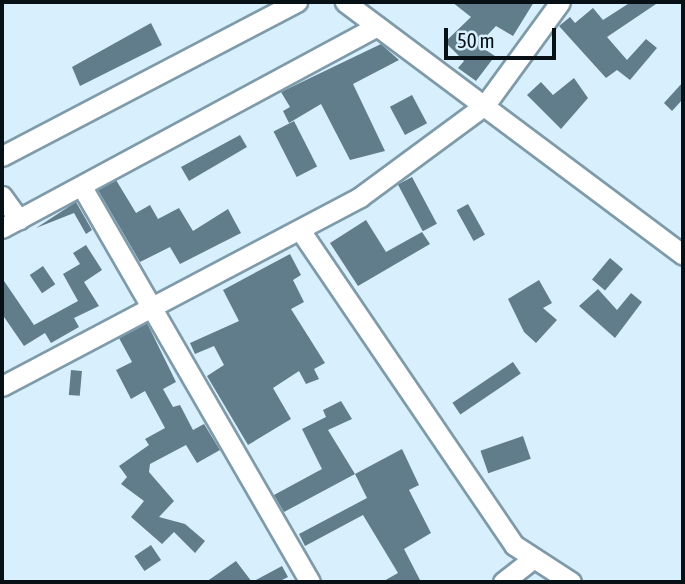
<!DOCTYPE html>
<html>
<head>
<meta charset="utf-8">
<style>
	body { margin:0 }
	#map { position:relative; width:685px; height:584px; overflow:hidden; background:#d8f0fd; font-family:"Asap Condensed",sans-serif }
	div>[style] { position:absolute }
	.building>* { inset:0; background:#617c8a; transform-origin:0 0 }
	.roads { filter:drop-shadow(2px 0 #7f9aa9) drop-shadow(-2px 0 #7f9aa9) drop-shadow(0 2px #7f9aa9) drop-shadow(0 -2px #7f9aa9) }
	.minor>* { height:19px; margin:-9.5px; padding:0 9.5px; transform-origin:9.5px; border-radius:9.5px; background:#fff }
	span { translate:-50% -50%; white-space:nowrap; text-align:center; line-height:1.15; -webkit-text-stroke:6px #d8f0fd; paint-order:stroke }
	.frame { position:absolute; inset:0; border:4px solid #061015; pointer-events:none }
	.scale { position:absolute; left:444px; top:28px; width:112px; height:32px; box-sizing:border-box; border:4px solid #061015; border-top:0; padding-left:9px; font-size:21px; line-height:24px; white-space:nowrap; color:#061015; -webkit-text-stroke:5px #d8f0fd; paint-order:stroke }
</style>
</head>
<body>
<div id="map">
	<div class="building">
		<div style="clip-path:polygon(452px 2px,534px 2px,513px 36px,496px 26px,478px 45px,495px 56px,476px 81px,458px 68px,464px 61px,445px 42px,471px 17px)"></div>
		<div style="clip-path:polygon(631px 2px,659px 2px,607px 37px,627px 60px,646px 39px,657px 48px,630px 80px,617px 70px,606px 78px,559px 26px,570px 17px,575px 23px,593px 8px,603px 20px)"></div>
		<div style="clip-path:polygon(151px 23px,162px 45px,80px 86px,72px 67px)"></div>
		<div style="clip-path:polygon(381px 44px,399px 60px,353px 84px,385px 151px,350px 160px,321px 104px,289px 123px,283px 111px,290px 107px,281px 92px)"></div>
		<div style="clip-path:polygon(574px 78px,588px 98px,561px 129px,527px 95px,541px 82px,553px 95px)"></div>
		<div style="clip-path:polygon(683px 82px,683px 99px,672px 111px,664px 103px)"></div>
		<div style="left:412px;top:95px;width:32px;height:25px;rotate:62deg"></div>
		<div style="left:294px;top:121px;width:51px;height:23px;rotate:63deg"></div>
		<div style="clip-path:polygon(240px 135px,247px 147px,189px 181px,181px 167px)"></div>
		<div style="left:412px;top:177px;width:53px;height:16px;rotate:62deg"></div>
		<div style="clip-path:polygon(116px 180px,136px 213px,150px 205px,158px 219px,179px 208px,193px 231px,228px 209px,241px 233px,180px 264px,170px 247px,140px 262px,98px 190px)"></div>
		<div style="clip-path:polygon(76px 202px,92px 230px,86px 234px,74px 213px,36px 228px)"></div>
		<div style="left:468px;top:204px;width:35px;height:13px;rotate:61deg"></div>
		<div style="clip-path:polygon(366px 220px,386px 252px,422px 232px,430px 244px,358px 286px,330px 243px)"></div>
		<div style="clip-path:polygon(86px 245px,102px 270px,84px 282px,99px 306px,74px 318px,79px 327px,51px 343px,45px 333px,24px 346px,2px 314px,2px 278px,34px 325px,78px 301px,63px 274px,80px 264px,73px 253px)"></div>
		<div style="clip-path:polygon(290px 254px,301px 275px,293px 280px,304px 302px,291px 309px,325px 363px,314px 369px,319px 379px,306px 384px,299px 371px,273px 388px,291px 419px,248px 445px,207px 376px,224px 365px,214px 346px,195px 354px,190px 343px,239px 321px,223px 290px)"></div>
		<div style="left:610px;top:258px;width:17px;height:28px;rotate:40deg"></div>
		<div style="left:43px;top:266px;width:22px;height:16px;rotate:56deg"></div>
		<div style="clip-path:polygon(539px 280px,552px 303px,543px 308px,557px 320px,536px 343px,524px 332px,508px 299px)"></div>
		<div style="clip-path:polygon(598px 289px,617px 310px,631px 293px,642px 302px,615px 338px,579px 306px)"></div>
		<div style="clip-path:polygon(147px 323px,176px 382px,163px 389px,173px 407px,180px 405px,193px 430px,204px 424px,220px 450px,197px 463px,186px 445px,150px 464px,149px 472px,174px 501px,159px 517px,185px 524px,205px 541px,195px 553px,174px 532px,162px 544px,131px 517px,144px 501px,121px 484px,127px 477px,119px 466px,149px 445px,145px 439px,165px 428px,145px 391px,131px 399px,116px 370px,132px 362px,119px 338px)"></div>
		<div style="left:513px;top:362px;width:14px;height:73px;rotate:56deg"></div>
		<div style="left:71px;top:370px;width:11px;height:25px;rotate:5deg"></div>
		<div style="clip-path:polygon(341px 401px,352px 419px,328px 430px,355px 474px,284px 512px,274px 495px,322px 469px,302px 429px,326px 417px,323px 410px)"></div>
		<div style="left:523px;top:436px;width:24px;height:45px;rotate:71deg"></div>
		<div style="clip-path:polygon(402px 449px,419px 485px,409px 490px,431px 533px,404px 549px,421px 582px,382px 582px,398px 573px,363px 515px,305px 546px,299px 534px,367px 498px,355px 474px)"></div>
		<div style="left:151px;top:545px;width:18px;height:20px;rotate:56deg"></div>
		<div style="clip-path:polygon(236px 561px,252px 582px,282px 566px,288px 577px,278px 582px,206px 582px)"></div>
	</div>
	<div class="roads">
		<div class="minor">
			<div style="left:345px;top:2px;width:422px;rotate:36.8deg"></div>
			<div style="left:2px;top:156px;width:333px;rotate:-27.6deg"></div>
			<div style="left:82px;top:187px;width:456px;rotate:60deg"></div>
			<div style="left:2px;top:196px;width:29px;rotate:54deg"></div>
			<div style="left:2px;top:228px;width:426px;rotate:-28.3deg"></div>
			<div style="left:300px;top:230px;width:381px;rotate:55.8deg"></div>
			<div style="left:514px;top:545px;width:68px;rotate:33deg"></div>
			<div style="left:2px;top:386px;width:405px;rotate:-27.8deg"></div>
			<div style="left:360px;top:197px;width:155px;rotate:-36.4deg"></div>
			<div style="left:485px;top:105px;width:127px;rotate:-53.9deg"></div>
			<div style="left:503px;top:582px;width:39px;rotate:-38deg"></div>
		</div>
	</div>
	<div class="frame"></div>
	<div class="scale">50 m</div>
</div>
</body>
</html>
